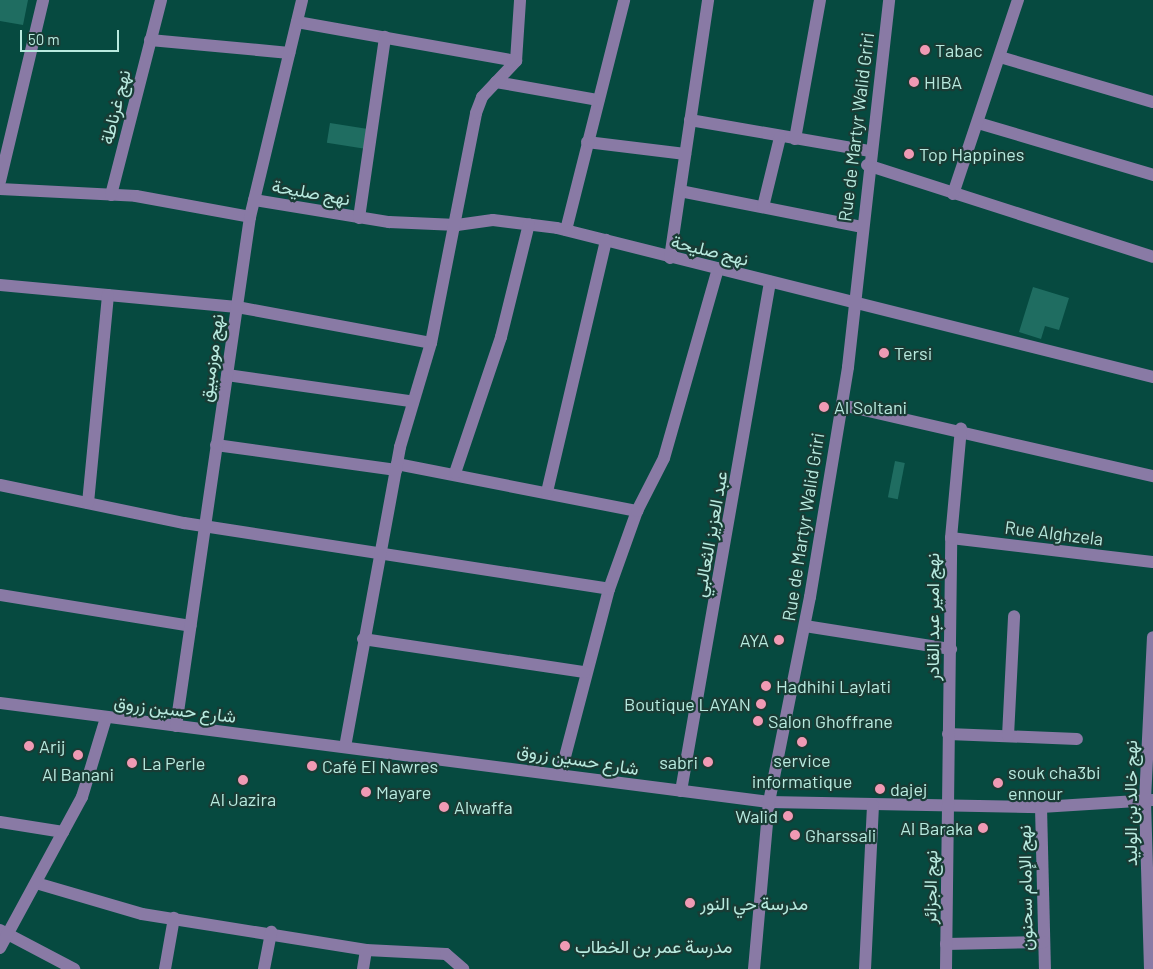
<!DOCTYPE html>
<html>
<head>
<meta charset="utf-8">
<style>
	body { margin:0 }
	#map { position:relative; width:1153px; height:969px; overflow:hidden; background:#064a40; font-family:Barlow,Vazirmatn,sans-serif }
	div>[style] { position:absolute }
	.green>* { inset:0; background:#1f6d61; transform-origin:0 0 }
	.minor>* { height:12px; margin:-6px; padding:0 6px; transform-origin:6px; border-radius:6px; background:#897aa5 }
	.dots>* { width:14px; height:14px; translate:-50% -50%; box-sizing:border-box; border:2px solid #193c35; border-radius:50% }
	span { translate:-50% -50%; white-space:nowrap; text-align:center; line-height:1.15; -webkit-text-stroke:4.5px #193c35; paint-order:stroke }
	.poi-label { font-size:18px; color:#b8eadf }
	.left { translate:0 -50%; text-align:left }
	.right { translate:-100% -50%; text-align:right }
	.street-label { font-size:18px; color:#b8eadf }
	.scale { position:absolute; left:20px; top:30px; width:99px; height:22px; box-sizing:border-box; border:2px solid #b8eadf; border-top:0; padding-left:6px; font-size:15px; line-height:18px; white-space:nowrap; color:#b8eadf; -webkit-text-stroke:4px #193c35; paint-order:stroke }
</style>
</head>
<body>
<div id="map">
	<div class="green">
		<div style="clip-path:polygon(0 0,28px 0,23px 25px,0 21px)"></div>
		<div style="left:330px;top:123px;width:40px;height:20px;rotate:9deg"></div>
		<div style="clip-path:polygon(1033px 287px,1069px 298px,1059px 330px,1045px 326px,1041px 339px,1019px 332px)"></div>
		<div style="left:895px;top:461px;width:10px;height:37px;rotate:11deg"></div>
	</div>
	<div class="minor">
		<div style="left:297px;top:22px;width:222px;rotate:10.1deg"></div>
		<div style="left:150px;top:40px;width:140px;rotate:5.3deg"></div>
		<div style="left:1000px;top:57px;width:159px;rotate:16.4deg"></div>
		<div style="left:496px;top:82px;width:104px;rotate:10deg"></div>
		<div style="left:690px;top:120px;width:183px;rotate:9.8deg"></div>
		<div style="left:978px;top:123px;width:183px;rotate:16.5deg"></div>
		<div style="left:795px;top:139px;width:141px;rotate:-79.8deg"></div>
		<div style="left:587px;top:142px;width:99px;rotate:7deg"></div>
		<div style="left:867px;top:165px;width:300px;rotate:17.8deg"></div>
		<div style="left:0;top:181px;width:186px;rotate:-76.6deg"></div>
		<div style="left:0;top:189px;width:136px;rotate:2.9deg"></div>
		<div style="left:136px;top:196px;width:116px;rotate:10.4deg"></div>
		<div style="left:680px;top:191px;width:185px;rotate:11.2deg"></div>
		<div style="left:953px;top:194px;width:205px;rotate:-71.5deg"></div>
		<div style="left:111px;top:195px;width:201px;rotate:-75.6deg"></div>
		<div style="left:254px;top:200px;width:137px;rotate:9.3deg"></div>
		<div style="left:389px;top:222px;width:68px;rotate:2.5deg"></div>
		<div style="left:457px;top:225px;width:36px;rotate:-8deg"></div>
		<div style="left:493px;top:220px;width:64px;rotate:7.1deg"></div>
		<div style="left:557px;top:228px;width:614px;rotate:14.04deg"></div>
		<div style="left:763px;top:207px;width:72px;rotate:-76.3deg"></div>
		<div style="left:359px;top:218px;width:183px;rotate:-81.8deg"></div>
		<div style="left:566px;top:230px;width:237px;rotate:-75.8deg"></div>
		<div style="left:670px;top:258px;width:261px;rotate:-81.6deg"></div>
		<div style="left:0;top:285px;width:238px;rotate:5.3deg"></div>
		<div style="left:237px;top:307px;width:197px;rotate:10.5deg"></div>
		<div style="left:227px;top:375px;width:185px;rotate:8.1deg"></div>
		<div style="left:842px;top:405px;width:319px;rotate:12.9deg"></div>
		<div style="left:216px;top:445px;width:182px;rotate:7.9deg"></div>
		<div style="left:397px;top:464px;width:245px;rotate:11.1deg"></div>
		<div style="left:637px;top:511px;width:83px;rotate:109.7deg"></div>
		<div style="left:609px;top:589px;width:189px;rotate:104.7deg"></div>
		<div style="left:455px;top:473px;width:144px;rotate:-71.3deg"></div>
		<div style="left:501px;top:337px;width:116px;rotate:-76.1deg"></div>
		<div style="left:0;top:485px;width:188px;rotate:11.7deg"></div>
		<div style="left:184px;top:523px;width:430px;rotate:8.8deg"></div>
		<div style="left:547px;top:492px;width:259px;rotate:-76.8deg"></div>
		<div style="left:88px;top:503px;width:209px;rotate:-84.5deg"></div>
		<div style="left:637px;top:511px;width:59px;rotate:-63deg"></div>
		<div style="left:664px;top:458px;width:197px;rotate:-74.1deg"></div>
		<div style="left:951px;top:538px;width:203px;rotate:6.8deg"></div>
		<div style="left:0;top:595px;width:193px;rotate:9.2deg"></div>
		<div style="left:805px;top:626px;width:148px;rotate:9deg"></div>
		<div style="left:363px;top:639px;width:224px;rotate:8.5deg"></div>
		<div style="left:0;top:703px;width:775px;rotate:7.34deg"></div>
		<div style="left:769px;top:802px;width:272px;rotate:1.1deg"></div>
		<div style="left:1041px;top:807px;width:112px;rotate:-3.6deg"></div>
		<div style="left:176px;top:726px;width:514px;rotate:-81.73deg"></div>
		<div style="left:250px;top:217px;width:223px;rotate:-76.5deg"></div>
		<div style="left:948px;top:734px;width:129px;rotate:2.2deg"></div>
		<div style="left:1008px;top:736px;width:120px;rotate:-87.1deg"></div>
		<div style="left:345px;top:747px;width:305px;rotate:-79.6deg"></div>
		<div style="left:400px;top:447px;width:109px;rotate:-73.4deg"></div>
		<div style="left:431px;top:343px;width:234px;rotate:-78.9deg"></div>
		<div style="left:476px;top:113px;width:17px;rotate:-69deg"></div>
		<div style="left:482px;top:97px;width:50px;rotate:-46.6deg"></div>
		<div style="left:516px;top:61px;width:61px;rotate:-86.2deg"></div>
		<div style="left:681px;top:791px;width:517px;rotate:-80.08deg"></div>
		<div style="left:1041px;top:807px;width:162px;rotate:88.6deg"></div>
		<div style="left:0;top:822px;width:64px;rotate:9deg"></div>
		<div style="left:36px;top:883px;width:110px;rotate:16.3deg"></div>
		<div style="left:142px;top:914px;width:227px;rotate:9.1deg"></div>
		<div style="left:366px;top:950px;width:80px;rotate:2.9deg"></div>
		<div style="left:446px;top:954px;width:23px;rotate:41deg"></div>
		<div style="left:0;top:930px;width:84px;rotate:27.8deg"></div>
		<div style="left:946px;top:944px;width:98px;rotate:-1.2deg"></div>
		<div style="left:0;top:948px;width:172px;rotate:-61.5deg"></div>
		<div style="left:82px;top:797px;width:83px;rotate:-73.1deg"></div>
		<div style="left:165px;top:969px;width:52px;rotate:-80deg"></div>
		<div style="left:264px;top:969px;width:38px;rotate:-79deg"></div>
		<div style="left:363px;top:969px;width:19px;rotate:-81deg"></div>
		<div style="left:754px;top:969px;width:168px;rotate:-84.9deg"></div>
		<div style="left:769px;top:802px;width:209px;rotate:-78.7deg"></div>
		<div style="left:810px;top:597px;width:233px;rotate:-80.6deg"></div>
		<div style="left:848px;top:367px;width:369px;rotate:-83.6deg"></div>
		<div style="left:865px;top:969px;width:164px;rotate:-87.2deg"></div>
		<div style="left:946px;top:969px;width:431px;rotate:-89.3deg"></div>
		<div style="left:951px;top:538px;width:110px;rotate:-84.8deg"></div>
		<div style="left:1150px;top:969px;width:169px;rotate:-91.7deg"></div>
		<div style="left:1145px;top:800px;width:163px;rotate:-87.2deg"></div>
	</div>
	<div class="dots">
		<div style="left:925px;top:50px;background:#f09ab4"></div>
		<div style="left:914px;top:82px;background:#f09ab4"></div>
		<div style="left:909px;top:154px;background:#f09ab4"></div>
		<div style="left:884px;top:353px;background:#f09ab4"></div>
		<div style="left:824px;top:407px;background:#f09ab4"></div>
		<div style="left:779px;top:640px;background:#f09ab4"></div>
		<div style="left:766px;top:686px;background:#f09ab4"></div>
		<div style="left:761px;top:704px;background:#f09ab4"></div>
		<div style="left:758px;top:721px;background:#f09ab4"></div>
		<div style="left:802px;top:742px;background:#f09ab4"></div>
		<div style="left:29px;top:746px;background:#f09ab4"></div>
		<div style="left:78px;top:755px;background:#f09ab4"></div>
		<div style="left:708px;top:762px;background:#f09ab4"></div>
		<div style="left:132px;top:763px;background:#f09ab4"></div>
		<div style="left:312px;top:766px;background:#f09ab4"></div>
		<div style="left:243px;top:780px;background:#f09ab4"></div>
		<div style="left:998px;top:783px;background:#f09ab4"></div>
		<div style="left:880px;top:789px;background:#f09ab4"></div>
		<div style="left:366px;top:792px;background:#f09ab4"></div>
		<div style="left:444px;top:807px;background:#f09ab4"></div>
		<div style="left:788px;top:816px;background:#f09ab4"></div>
		<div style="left:983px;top:828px;background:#f09ab4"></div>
		<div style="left:795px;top:835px;background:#f09ab4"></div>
		<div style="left:690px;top:903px;background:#f09ab4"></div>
		<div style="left:565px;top:946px;background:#f09ab4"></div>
	</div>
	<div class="poi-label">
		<span class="left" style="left:935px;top:50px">Tabac</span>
		<span class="left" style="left:924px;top:82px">HIBA</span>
		<span class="left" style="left:919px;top:154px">Top Happines</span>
		<span class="left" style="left:894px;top:353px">Tersi</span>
		<span class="left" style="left:834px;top:407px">Al Soltani</span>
		<span class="right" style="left:769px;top:640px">AYA</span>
		<span class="left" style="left:776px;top:686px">Hadhihi Laylati</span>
		<span class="right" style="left:751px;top:704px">Boutique LAYAN</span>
		<span class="left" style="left:768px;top:721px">Salon Ghoffrane</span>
		<span class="left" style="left:39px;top:746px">Arij</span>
		<span style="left:802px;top:771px">service<br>informatique</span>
		<span class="right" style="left:698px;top:762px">sabri</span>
		<span class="left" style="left:142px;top:763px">La Perle</span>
		<span class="left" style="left:322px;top:766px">Café El Nawres</span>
		<span class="left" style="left:1008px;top:783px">souk cha3bi<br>ennour</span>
		<span style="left:78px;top:774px">Al Banani</span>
		<span class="left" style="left:890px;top:789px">dajej</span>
		<span class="left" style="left:376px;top:792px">Mayare</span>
		<span style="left:243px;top:799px">Al Jazira</span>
		<span class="left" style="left:454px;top:807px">Alwaffa</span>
		<span class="right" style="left:778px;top:816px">Walid</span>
		<span class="right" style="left:973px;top:828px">Al Baraka</span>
		<span class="left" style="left:805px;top:835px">Gharssali</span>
		<span class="left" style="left:700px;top:903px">مدرسة حي النور</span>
		<span class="left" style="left:575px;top:946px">مدرسة عمر بن الخطاب</span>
	</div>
	<div class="street-label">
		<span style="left:115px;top:107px;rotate:-76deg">نهج غرناطة</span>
		<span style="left:856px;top:127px;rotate:-83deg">Rue de Martyr Walid Griri</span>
		<span style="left:311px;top:192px;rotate:10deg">نهج صليحة</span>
		<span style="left:710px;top:250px;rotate:14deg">نهج صليحة</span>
		<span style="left:211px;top:358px;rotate:-82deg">نهج موزمبيق</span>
		<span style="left:803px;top:527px;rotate:-81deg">Rue de Martyr Walid Griri</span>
		<span style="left:1054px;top:533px;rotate:7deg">Rue Alghzela</span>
		<span style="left:710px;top:534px;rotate:-80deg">عبد العزيز الثعالبي</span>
		<span style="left:932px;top:617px;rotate:-90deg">نهج امير عبد القادر</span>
		<span style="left:175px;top:709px;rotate:7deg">شارع حسين زروق</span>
		<span style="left:578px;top:759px;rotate:9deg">شارع حسين زروق</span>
		<span style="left:1130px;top:803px;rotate:-90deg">نهج خالد بن الوليد</span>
		<span style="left:930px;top:887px;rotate:-89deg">نهج الجزائر</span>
		<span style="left:1025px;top:888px;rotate:-91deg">نهج الإمام سحنون</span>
	</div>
	<div class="scale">50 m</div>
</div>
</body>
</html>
